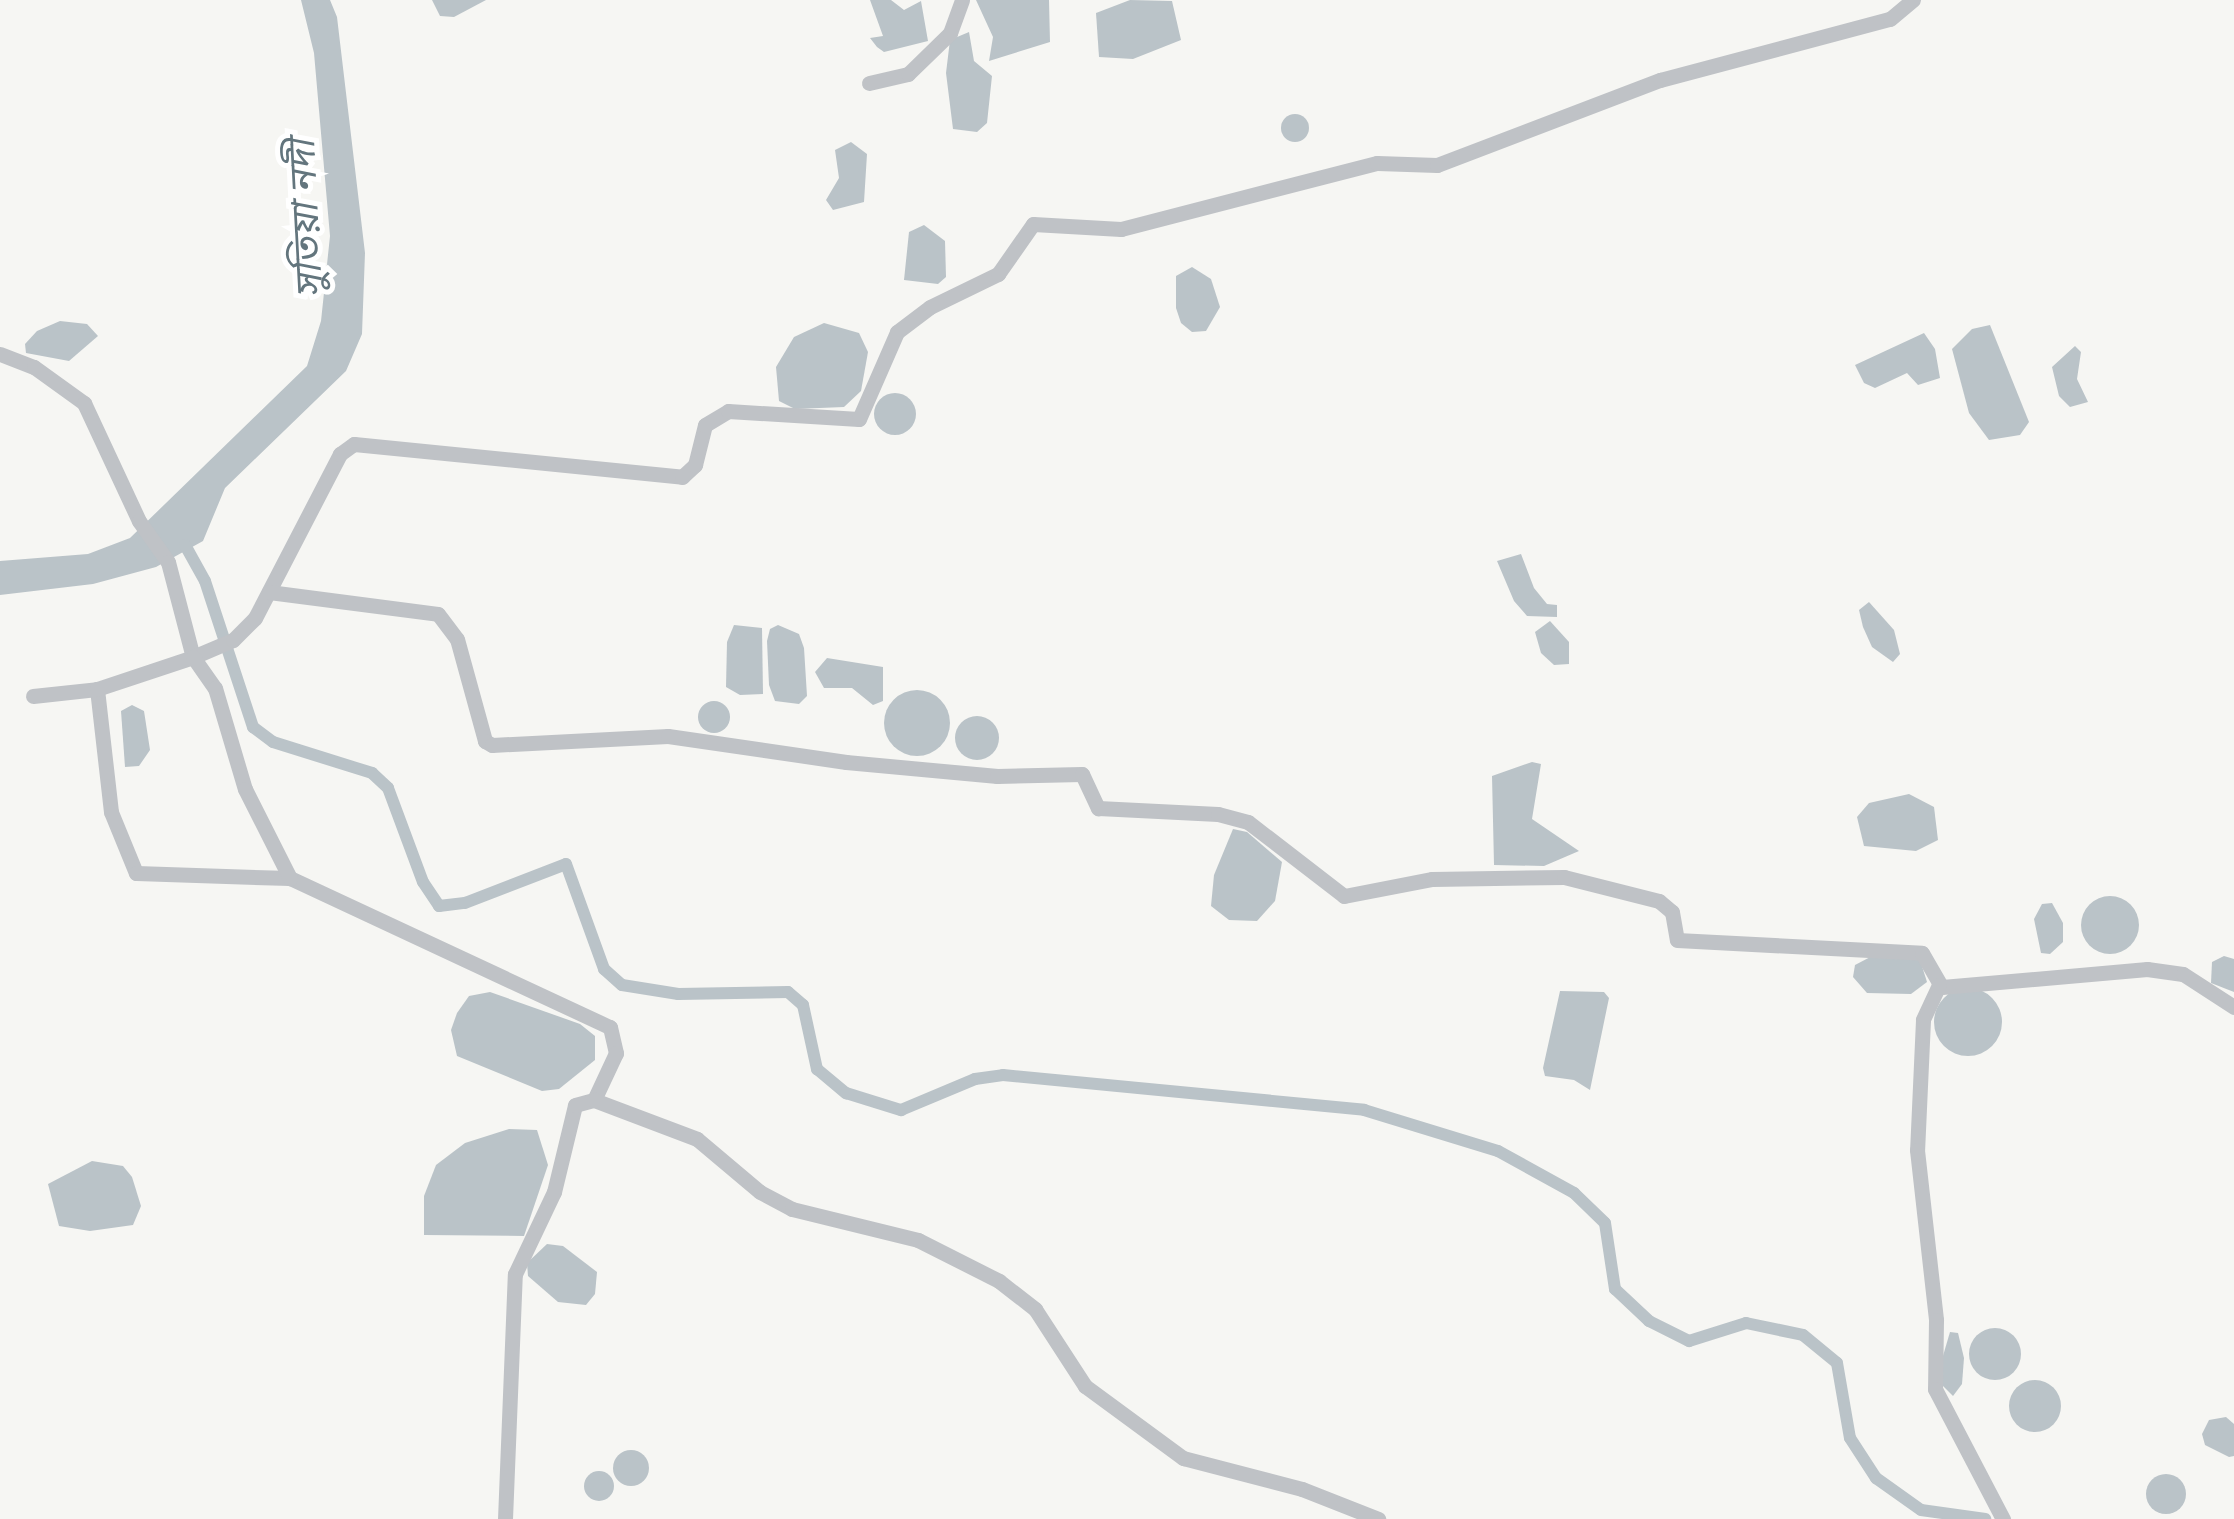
<!DOCTYPE html>
<html>
<head>
<meta charset="utf-8">
<style>
	body { margin:0 }
	#map { position:relative; width:2234px; height:1519px; overflow:hidden; background:#f6f6f3; font-family:"Open Sans","Noto Sans Bengali",sans-serif }
	div>[style] { position:absolute }
	.water>* { inset:0; background:#bac3c8 }
	.round { border-radius:50% }
	.canal>* { height:12px; margin:-6px; padding:0 6px; transform-origin:6px; border-radius:6px; background:#bac3c8 }
	.minor>* { height:15px; margin:-7.5px; padding:0 7.5px; transform-origin:7.5px; border-radius:7.5px; background:#bfc2c6 }
	span { translate:-50% -50%; white-space:nowrap; text-align:center; line-height:1.15; -webkit-text-stroke:10px #fff; paint-order:stroke }
	.water-label { font-size:38px; color:#63757d; font-style:italic }
</style>
</head>
<body>
<div id="map">
	<div class="water">
		<div style="clip-path:polygon(301px 0,330px 0,337px 17px,365px 253px,362px 334px,346px 371px,225px 488px,203px 541px,156px 567px,93px 584px,0 595px,0 561px,88px 554px,130px 538px,307px 366px,321px 321px,330px 236px,314px 53px)"></div>
		<div style="clip-path:polygon(432px 0,486px 0,454px 17px,440px 16px)"></div>
		<div style="clip-path:polygon(870px 0,891px 0,904px 10px,921px 1px,928px 41px,884px 52px,877px 47px,870px 38px,883px 36px)"></div>
		<div style="clip-path:polygon(976px 0,1049px 0,1050px 42px,989px 61px,993px 37px)"></div>
		<div style="clip-path:polygon(1130px 0,1172px 1px,1181px 40px,1133px 59px,1099px 57px,1096px 13px)"></div>
		<div style="clip-path:polygon(969px 32px,974px 61px,992px 76px,987px 123px,977px 132px,953px 129px,946px 73px,950px 40px)"></div>
		<div class="round" style="left:1281px;top:114px;width:28px;height:28px"></div>
		<div style="clip-path:polygon(851px 142px,867px 154px,864px 202px,833px 210px,826px 200px,839px 178px,835px 150px)"></div>
		<div style="clip-path:polygon(924px 225px,945px 241px,946px 277px,938px 284px,904px 280px,909px 232px)"></div>
		<div style="clip-path:polygon(1192px 267px,1211px 279px,1220px 307px,1206px 331px,1192px 332px,1181px 323px,1176px 308px,1176px 276px)"></div>
		<div style="clip-path:polygon(60px 321px,87px 324px,98px 336px,69px 361px,26px 353px,25px 344px,37px 331px)"></div>
		<div style="clip-path:polygon(824px 323px,859px 333px,868px 352px,861px 391px,844px 407px,795px 409px,779px 401px,776px 367px,794px 337px)"></div>
		<div style="clip-path:polygon(1990px 325px,2029px 422px,2020px 435px,1989px 440px,1969px 413px,1952px 349px,1972px 329px)"></div>
		<div style="clip-path:polygon(1924px 333px,1935px 349px,1940px 378px,1918px 385px,1907px 373px,1875px 388px,1864px 383px,1855px 365px)"></div>
		<div style="clip-path:polygon(2075px 346px,2081px 352px,2077px 379px,2088px 402px,2070px 407px,2059px 396px,2052px 367px)"></div>
		<div class="round" style="left:874px;top:393px;width:42px;height:42px"></div>
		<div style="clip-path:polygon(1521px 554px,1534px 588px,1547px 604px,1557px 605px,1557px 617px,1527px 616px,1514px 601px,1497px 561px)"></div>
		<div style="clip-path:polygon(1869px 602px,1894px 630px,1900px 654px,1893px 662px,1872px 647px,1863px 627px,1859px 610px)"></div>
		<div style="clip-path:polygon(1550px 621px,1569px 642px,1569px 664px,1554px 665px,1541px 653px,1535px 632px)"></div>
		<div style="clip-path:polygon(734px 625px,762px 628px,763px 694px,740px 695px,726px 687px,727px 642px)"></div>
		<div style="clip-path:polygon(778px 625px,799px 634px,804px 648px,807px 696px,799px 704px,775px 701px,769px 685px,767px 641px,770px 629px)"></div>
		<div style="clip-path:polygon(827px 658px,883px 667px,883px 701px,873px 705px,852px 688px,824px 688px,815px 672px)"></div>
		<div class="round" style="left:884px;top:690px;width:66px;height:66px"></div>
		<div class="round" style="left:698px;top:701px;width:32px;height:32px"></div>
		<div style="clip-path:polygon(132px 705px,144px 711px,150px 750px,139px 766px,125px 767px,121px 711px)"></div>
		<div class="round" style="left:955px;top:716px;width:44px;height:44px"></div>
		<div style="clip-path:polygon(1532px 762px,1541px 764px,1532px 819px,1579px 851px,1544px 866px,1494px 865px,1492px 776px)"></div>
		<div style="clip-path:polygon(1909px 794px,1934px 807px,1938px 840px,1916px 851px,1864px 846px,1857px 817px,1869px 803px)"></div>
		<div style="clip-path:polygon(1233px 829px,1247px 832px,1282px 862px,1275px 901px,1257px 921px,1229px 920px,1211px 906px,1214px 875px)"></div>
		<div class="round" style="left:2081px;top:896px;width:58px;height:58px"></div>
		<div style="clip-path:polygon(2052px 903px,2063px 923px,2063px 942px,2050px 954px,2041px 953px,2034px 919px,2042px 904px)"></div>
		<div style="clip-path:polygon(1876px 954px,1920px 960px,1927px 982px,1911px 994px,1867px 993px,1853px 977px,1855px 965px)"></div>
		<div style="clip-path:polygon(2224px 956px,2234px 959px,2234px 992px,2211px 983px,2212px 962px)"></div>
		<div class="round" style="left:1934px;top:988px;width:68px;height:68px"></div>
		<div style="clip-path:polygon(1560px 991px,1604px 992px,1609px 998px,1590px 1090px,1574px 1080px,1545px 1076px,1543px 1068px)"></div>
		<div style="clip-path:polygon(490px 992px,580px 1024px,595px 1036px,595px 1060px,559px 1089px,542px 1091px,457px 1056px,451px 1030px,457px 1013px,469px 996px)"></div>
		<div style="clip-path:polygon(509px 1129px,537px 1130px,548px 1165px,524px 1236px,424px 1235px,424px 1196px,436px 1165px,465px 1143px)"></div>
		<div style="clip-path:polygon(92px 1161px,123px 1166px,132px 1177px,141px 1206px,133px 1225px,90px 1231px,59px 1226px,48px 1184px)"></div>
		<div style="clip-path:polygon(547px 1244px,563px 1246px,597px 1272px,595px 1294px,586px 1305px,558px 1302px,528px 1276px,527px 1263px)"></div>
		<div class="round" style="left:1969px;top:1328px;width:52px;height:52px"></div>
		<div style="clip-path:polygon(1950px 1332px,1958px 1333px,1964px 1358px,1962px 1384px,1953px 1396px,1942px 1385px,1940px 1366px)"></div>
		<div class="round" style="left:2009px;top:1380px;width:52px;height:52px"></div>
		<div style="clip-path:polygon(2226px 1417px,2234px 1424px,2234px 1456px,2229px 1457px,2205px 1445px,2202px 1434px,2209px 1420px)"></div>
		<div class="round" style="left:613px;top:1450px;width:36px;height:36px"></div>
		<div class="round" style="left:584px;top:1471px;width:30px;height:30px"></div>
		<div class="round" style="left:2146px;top:1474px;width:40px;height:40px"></div>
	</div>
	<div class="canal">
		<div style="left:185px;top:545px;width:41px;rotate:60.9deg"></div>
		<div style="left:205px;top:581px;width:154px;rotate:71.8deg"></div>
		<div style="left:253px;top:727px;width:25px;rotate:37deg"></div>
		<div style="left:273px;top:742px;width:104px;rotate:17.4deg"></div>
		<div style="left:372px;top:773px;width:22px;rotate:43deg"></div>
		<div style="left:388px;top:788px;width:100px;rotate:69.6deg"></div>
		<div style="left:423px;top:882px;width:29px;rotate:56deg"></div>
		<div style="left:439px;top:906px;width:26px;rotate:-7deg"></div>
		<div style="left:465px;top:903px;width:108px;rotate:-21.1deg"></div>
		<div style="left:566px;top:864px;width:112px;rotate:70.1deg"></div>
		<div style="left:604px;top:969px;width:24px;rotate:42deg"></div>
		<div style="left:622px;top:985px;width:57px;rotate:9.1deg"></div>
		<div style="left:678px;top:994px;width:110px;rotate:-1deg"></div>
		<div style="left:788px;top:992px;width:20px;rotate:41deg"></div>
		<div style="left:803px;top:1005px;width:66px;rotate:77.7deg"></div>
		<div style="left:817px;top:1069px;width:38px;rotate:40deg"></div>
		<div style="left:846px;top:1093px;width:58px;rotate:17.2deg"></div>
		<div style="left:901px;top:1110px;width:80px;rotate:-22.7deg"></div>
		<div style="left:975px;top:1079px;width:28px;rotate:-8deg"></div>
		<div style="left:1003px;top:1075px;width:363px;rotate:5.5deg"></div>
		<div style="left:1364px;top:1110px;width:140px;rotate:17deg"></div>
		<div style="left:1498px;top:1151px;width:87px;rotate:28.9deg"></div>
		<div style="left:1574px;top:1193px;width:43px;rotate:44.1deg"></div>
		<div style="left:1605px;top:1223px;width:67px;rotate:81.4deg"></div>
		<div style="left:1615px;top:1289px;width:47px;rotate:43.3deg"></div>
		<div style="left:1649px;top:1321px;width:45px;rotate:26.6deg"></div>
		<div style="left:1689px;top:1341px;width:60px;rotate:-17.5deg"></div>
		<div style="left:1746px;top:1323px;width:58px;rotate:11.9deg"></div>
		<div style="left:1803px;top:1335px;width:44px;rotate:39.5deg"></div>
		<div style="left:1837px;top:1363px;width:76px;rotate:80.2deg"></div>
		<div style="left:1850px;top:1438px;width:48px;rotate:57deg"></div>
		<div style="left:1876px;top:1478px;width:55px;rotate:35.4deg"></div>
		<div style="left:1921px;top:1510px;width:65px;rotate:8deg"></div>
	</div>
	<div class="minor">
		<div style="left:869px;top:83px;width:40px;rotate:-13deg"></div>
		<div style="left:908px;top:74px;width:59px;rotate:-44.3deg"></div>
		<div style="left:950px;top:33px;width:35px;rotate:-70deg"></div>
		<div style="left:0;top:354px;width:36px;rotate:21deg"></div>
		<div style="left:34px;top:367px;width:62px;rotate:35.8deg"></div>
		<div style="left:84px;top:403px;width:130px;rotate:65deg"></div>
		<div style="left:139px;top:521px;width:50px;rotate:54.7deg"></div>
		<div style="left:168px;top:562px;width:98px;rotate:75.3deg"></div>
		<div style="left:193px;top:657px;width:43px;rotate:-23deg"></div>
		<div style="left:233px;top:640px;width:31px;rotate:-45deg"></div>
		<div style="left:255px;top:618px;width:185px;rotate:-62.6deg"></div>
		<div style="left:340px;top:454px;width:17px;rotate:-36deg"></div>
		<div style="left:354px;top:444px;width:330px;rotate:5.7deg"></div>
		<div style="left:682px;top:477px;width:18px;rotate:-43deg"></div>
		<div style="left:695px;top:465px;width:41px;rotate:-76deg"></div>
		<div style="left:705px;top:425px;width:27px;rotate:-31deg"></div>
		<div style="left:728px;top:411px;width:131px;rotate:3.5deg"></div>
		<div style="left:859px;top:419px;width:95px;rotate:-66.4deg"></div>
		<div style="left:897px;top:332px;width:41px;rotate:-37.1deg"></div>
		<div style="left:930px;top:307px;width:76px;rotate:-25.9deg"></div>
		<div style="left:998px;top:274px;width:61px;rotate:-55deg"></div>
		<div style="left:1033px;top:224px;width:88px;rotate:3.3deg"></div>
		<div style="left:1121px;top:229px;width:264px;rotate:-14.5deg"></div>
		<div style="left:1377px;top:163px;width:60px;rotate:1.9deg"></div>
		<div style="left:1437px;top:165px;width:239px;rotate:-20.9deg"></div>
		<div style="left:1660px;top:80px;width:238px;rotate:-14.9deg"></div>
		<div style="left:1890px;top:19px;width:30px;rotate:-40deg"></div>
		<div style="left:269px;top:592px;width:170px;rotate:7.4deg"></div>
		<div style="left:438px;top:614px;width:31px;rotate:53deg"></div>
		<div style="left:457px;top:639px;width:106px;rotate:74.6deg"></div>
		<div style="left:485px;top:741px;width:8px;rotate:30deg"></div>
		<div style="left:492px;top:745px;width:176px;rotate:-2.9deg"></div>
		<div style="left:668px;top:736px;width:180px;rotate:8.3deg"></div>
		<div style="left:846px;top:762px;width:152px;rotate:5.3deg"></div>
		<div style="left:997px;top:776px;width:85px;rotate:-1.3deg"></div>
		<div style="left:1082px;top:774px;width:38px;rotate:65deg"></div>
		<div style="left:1098px;top:808px;width:120px;rotate:2.9deg"></div>
		<div style="left:1218px;top:814px;width:31px;rotate:15deg"></div>
		<div style="left:1248px;top:822px;width:121px;rotate:37.6deg"></div>
		<div style="left:1344px;top:896px;width:90px;rotate:-10.9deg"></div>
		<div style="left:1432px;top:879px;width:132px;rotate:-0.9deg"></div>
		<div style="left:1564px;top:877px;width:98px;rotate:14.2deg"></div>
		<div style="left:1659px;top:901px;width:17px;rotate:40deg"></div>
		<div style="left:1672px;top:912px;width:28px;rotate:80deg"></div>
		<div style="left:1677px;top:940px;width:245px;rotate:3deg"></div>
		<div style="left:1922px;top:953px;width:39px;rotate:60deg"></div>
		<div style="left:1942px;top:987px;width:206px;rotate:-5deg"></div>
		<div style="left:2147px;top:969px;width:36px;rotate:8deg"></div>
		<div style="left:2183px;top:974px;width:61px;rotate:32.9deg"></div>
		<div style="left:97px;top:689px;width:124px;rotate:83.5deg"></div>
		<div style="left:111px;top:812px;width:66px;rotate:67.7deg"></div>
		<div style="left:136px;top:873px;width:154px;rotate:1.9deg"></div>
		<div style="left:290px;top:878px;width:353px;rotate:25deg"></div>
		<div style="left:610px;top:1027px;width:27px;rotate:77deg"></div>
		<div style="left:616px;top:1053px;width:52px;rotate:115.1deg"></div>
		<div style="left:33px;top:696px;width:64px;rotate:-6.2deg"></div>
		<div style="left:97px;top:689px;width:101px;rotate:-18.4deg"></div>
		<div style="left:193px;top:657px;width:38px;rotate:55deg"></div>
		<div style="left:215px;top:688px;width:105px;rotate:73.5deg"></div>
		<div style="left:245px;top:789px;width:100px;rotate:63.2deg"></div>
		<div style="left:1939px;top:985px;width:38px;rotate:115deg"></div>
		<div style="left:1923px;top:1020px;width:130px;rotate:92.6deg"></div>
		<div style="left:1917px;top:1150px;width:171px;rotate:83.6deg"></div>
		<div style="left:1936px;top:1320px;width:69px;rotate:90.8deg"></div>
		<div style="left:1935px;top:1389px;width:147px;rotate:62.4deg"></div>
		<div style="left:505px;top:1519px;width:245px;rotate:-87.7deg"></div>
		<div style="left:515px;top:1274px;width:91px;rotate:-64.6deg"></div>
		<div style="left:554px;top:1192px;width:89px;rotate:-76.4deg"></div>
		<div style="left:575px;top:1105px;width:20px;rotate:-15deg"></div>
		<div style="left:594px;top:1100px;width:110px;rotate:20.7deg"></div>
		<div style="left:697px;top:1139px;width:82px;rotate:40.1deg"></div>
		<div style="left:760px;top:1192px;width:36px;rotate:28deg"></div>
		<div style="left:792px;top:1209px;width:130px;rotate:13.8deg"></div>
		<div style="left:918px;top:1240px;width:91px;rotate:26.8deg"></div>
		<div style="left:999px;top:1281px;width:46px;rotate:37.9deg"></div>
		<div style="left:1035px;top:1309px;width:92px;rotate:57deg"></div>
		<div style="left:1085px;top:1386px;width:122px;rotate:36.3deg"></div>
		<div style="left:1183px;top:1458px;width:123px;rotate:14.6deg"></div>
		<div style="left:1302px;top:1489px;width:82px;rotate:21.5deg"></div>
	</div>
	<div class="water-label">
		<span style="left:304px;top:219px;rotate:-93deg">সুতিয়া নদী</span>
	</div>
</div>
</body>
</html>
